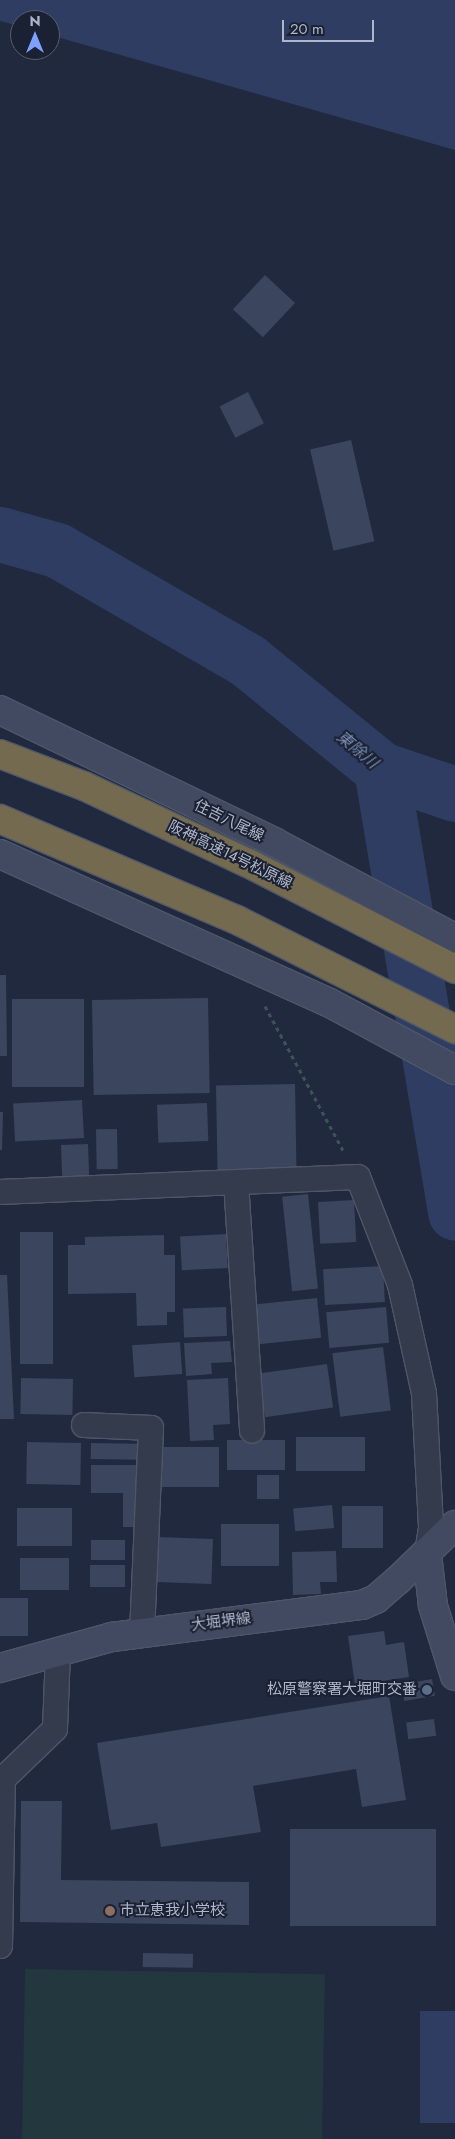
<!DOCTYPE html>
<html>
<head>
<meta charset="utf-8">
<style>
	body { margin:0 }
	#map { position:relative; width:455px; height:2139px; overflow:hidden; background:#20293d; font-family:Jost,"Noto Sans JP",sans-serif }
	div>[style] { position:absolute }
	.green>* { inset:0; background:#22373e; transform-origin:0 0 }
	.water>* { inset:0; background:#2f3d62; transform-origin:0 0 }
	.river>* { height:55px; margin:-27.5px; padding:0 27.5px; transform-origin:27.5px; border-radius:27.5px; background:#2f3d62 }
	.building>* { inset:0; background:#3c455e; transform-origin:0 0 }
	.path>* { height:3px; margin-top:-1.5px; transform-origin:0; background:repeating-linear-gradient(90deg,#3d5358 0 4px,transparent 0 8px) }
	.roads { filter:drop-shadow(1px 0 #4f5668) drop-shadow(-1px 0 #4f5668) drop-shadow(0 1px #4f5668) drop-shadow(0 -1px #4f5668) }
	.minor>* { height:24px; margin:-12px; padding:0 12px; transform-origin:12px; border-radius:12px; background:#343b4d }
	.secondary>* { height:28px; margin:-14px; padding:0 14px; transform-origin:14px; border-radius:14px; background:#424a61 }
	.motorway>* { height:28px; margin:-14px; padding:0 14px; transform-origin:14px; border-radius:14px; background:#746a50 }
	.dots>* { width:14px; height:14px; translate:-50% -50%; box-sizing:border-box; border:2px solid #1a2132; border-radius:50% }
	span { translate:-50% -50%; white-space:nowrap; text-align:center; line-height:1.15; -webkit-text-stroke:4px #1a2132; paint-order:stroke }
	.street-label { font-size:15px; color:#afb6c9 }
	.poi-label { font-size:15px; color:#afb6c9 }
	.right { translate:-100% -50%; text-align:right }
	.left { translate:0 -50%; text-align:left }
	.water-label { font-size:16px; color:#7c8eb8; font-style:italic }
	.north { position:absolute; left:10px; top:10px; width:50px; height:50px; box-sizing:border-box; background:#1a2132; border:1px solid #565d6e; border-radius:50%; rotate:0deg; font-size:14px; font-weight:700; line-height:20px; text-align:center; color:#afb6c9 }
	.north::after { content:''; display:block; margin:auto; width:18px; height:22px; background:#7ea0ff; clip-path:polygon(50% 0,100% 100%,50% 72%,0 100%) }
	.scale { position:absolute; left:282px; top:20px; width:92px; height:22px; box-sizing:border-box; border:2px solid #afb6c9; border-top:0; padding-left:6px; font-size:15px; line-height:18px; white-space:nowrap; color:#afb6c9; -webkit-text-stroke:4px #1a2132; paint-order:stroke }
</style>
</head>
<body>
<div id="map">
	<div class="green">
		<div style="left:25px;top:1969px;width:300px;height:170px;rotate:1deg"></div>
	</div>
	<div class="water">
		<div style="clip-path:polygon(0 0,455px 0,455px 150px,50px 35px,50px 20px,20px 20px,20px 26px,0 21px)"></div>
		<div style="left:420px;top:2011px;width:35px;height:112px"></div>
	</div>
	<div class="river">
		<div style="left:0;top:534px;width:59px;rotate:15.7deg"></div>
		<div style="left:57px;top:550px;width:220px;rotate:30.1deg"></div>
		<div style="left:247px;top:660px;width:173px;rotate:39.1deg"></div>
		<div style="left:381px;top:769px;width:78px;rotate:18.7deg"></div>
		<div style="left:381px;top:769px;width:450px;rotate:80.5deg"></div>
	</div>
	<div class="building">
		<div style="left:265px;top:275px;width:41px;height:47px;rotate:43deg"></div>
		<div style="left:248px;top:392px;width:35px;height:32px;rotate:63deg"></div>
		<div style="left:351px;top:440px;width:104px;height:42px;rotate:77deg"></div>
		<div style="clip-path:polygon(0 975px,6px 975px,7px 1056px,0 1056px)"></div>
		<div style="left:208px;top:998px;width:95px;height:116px;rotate:89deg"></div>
		<div style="left:12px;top:999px;width:72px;height:88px"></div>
		<div style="left:295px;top:1084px;width:87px;height:79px;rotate:89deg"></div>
		<div style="left:82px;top:1100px;width:38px;height:69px;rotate:87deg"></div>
		<div style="left:207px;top:1103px;width:38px;height:50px;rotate:88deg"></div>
		<div style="clip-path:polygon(0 1112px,3px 1112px,2px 1150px,0 1150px)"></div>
		<div style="left:117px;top:1129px;width:40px;height:21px;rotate:89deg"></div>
		<div style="left:88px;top:1144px;width:35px;height:27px;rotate:88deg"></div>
		<div style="left:308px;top:1194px;width:95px;height:26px;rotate:84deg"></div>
		<div style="left:354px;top:1200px;width:42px;height:36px;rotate:87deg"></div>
		<div style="left:20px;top:1232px;width:33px;height:132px"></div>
		<div style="left:226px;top:1234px;width:34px;height:46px;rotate:87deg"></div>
		<div style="clip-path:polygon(164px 1235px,164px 1255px,175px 1255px,175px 1312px,167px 1312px,167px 1325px,137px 1326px,136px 1293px,68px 1294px,68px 1245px,85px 1245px,85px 1237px)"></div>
		<div style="left:383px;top:1266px;width:36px;height:60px;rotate:87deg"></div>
		<div style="clip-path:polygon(0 1275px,7px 1275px,14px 1419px,0 1419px)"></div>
		<div style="left:317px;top:1298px;width:40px;height:63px;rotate:84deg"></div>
		<div style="left:226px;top:1307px;width:29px;height:43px;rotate:88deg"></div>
		<div style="left:386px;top:1307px;width:36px;height:60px;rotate:85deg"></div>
		<div style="clip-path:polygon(230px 1341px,232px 1362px,211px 1363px,212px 1374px,186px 1376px,184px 1343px)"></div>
		<div style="left:180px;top:1342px;width:32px;height:48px;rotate:86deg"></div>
		<div style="left:383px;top:1347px;width:64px;height:51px;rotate:83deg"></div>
		<div style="left:327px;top:1364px;width:44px;height:69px;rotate:82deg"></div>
		<div style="left:21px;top:1378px;width:52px;height:36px;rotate:1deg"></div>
		<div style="clip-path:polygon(228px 1378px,230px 1424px,213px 1425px,214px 1440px,190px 1441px,187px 1380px)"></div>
		<div style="left:365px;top:1437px;width:34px;height:69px;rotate:90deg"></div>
		<div style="left:285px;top:1440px;width:30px;height:58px;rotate:90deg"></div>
		<div style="left:27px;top:1442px;width:54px;height:42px;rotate:1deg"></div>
		<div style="left:91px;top:1443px;width:47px;height:16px;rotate:1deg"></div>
		<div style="left:160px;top:1447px;width:59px;height:40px"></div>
		<div style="clip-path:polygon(91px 1465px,138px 1465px,138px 1527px,123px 1527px,123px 1493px,91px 1493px)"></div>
		<div style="left:257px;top:1475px;width:22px;height:24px"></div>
		<div style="left:332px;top:1505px;width:23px;height:39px;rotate:85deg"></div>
		<div style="left:342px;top:1506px;width:41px;height:42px"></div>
		<div style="left:17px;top:1508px;width:55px;height:38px"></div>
		<div style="left:221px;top:1524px;width:58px;height:42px"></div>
		<div style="left:158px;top:1537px;width:55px;height:45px;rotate:2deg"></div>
		<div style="left:91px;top:1540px;width:34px;height:20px"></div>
		<div style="clip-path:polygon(336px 1551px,337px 1582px,320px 1582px,321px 1594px,293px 1595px,292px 1552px)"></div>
		<div style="left:20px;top:1558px;width:49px;height:32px"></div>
		<div style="left:90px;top:1565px;width:35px;height:22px"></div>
		<div style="left:0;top:1598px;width:28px;height:38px"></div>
		<div style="clip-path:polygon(384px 1631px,386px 1645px,404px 1642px,409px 1677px,355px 1685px,348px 1636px)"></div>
		<div style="left:432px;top:1679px;width:17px;height:31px;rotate:80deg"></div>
		<div style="clip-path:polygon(389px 1696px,406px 1800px,362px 1807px,356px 1769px,253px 1786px,261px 1832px,161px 1847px,157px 1823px,111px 1830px,97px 1743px)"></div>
		<div style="left:434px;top:1719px;width:17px;height:28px;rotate:83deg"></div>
		<div style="clip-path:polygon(21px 1801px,62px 1801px,61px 1880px,249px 1882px,249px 1925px,20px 1922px)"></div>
		<div style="left:436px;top:1829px;width:97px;height:146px;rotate:90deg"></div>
		<div style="left:143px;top:1953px;width:50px;height:14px;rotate:1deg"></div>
	</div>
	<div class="path">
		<div style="left:265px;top:1006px;width:164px;rotate:61.6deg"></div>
	</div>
	<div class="roads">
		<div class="minor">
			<div style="left:236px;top:1182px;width:249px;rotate:86.3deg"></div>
			<div style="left:0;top:1192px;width:358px;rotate:-2.4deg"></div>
			<div style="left:358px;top:1177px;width:116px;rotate:68.7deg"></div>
			<div style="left:400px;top:1285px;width:111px;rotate:77.5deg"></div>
			<div style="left:424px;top:1393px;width:135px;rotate:87deg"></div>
			<div style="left:431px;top:1528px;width:26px;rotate:99deg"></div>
			<div style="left:84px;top:1425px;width:67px;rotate:2.6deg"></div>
			<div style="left:151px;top:1428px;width:205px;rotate:92.5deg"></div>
			<div style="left:0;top:1946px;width:167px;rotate:-89deg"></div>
			<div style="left:3px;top:1779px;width:72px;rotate:-43.9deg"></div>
			<div style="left:55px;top:1729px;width:77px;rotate:-87.8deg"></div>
		</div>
		<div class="secondary">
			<div style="left:0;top:710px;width:306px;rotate:25.7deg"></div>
			<div style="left:276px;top:843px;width:203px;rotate:28deg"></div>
			<div style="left:0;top:854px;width:360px;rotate:24.3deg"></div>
			<div style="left:328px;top:1002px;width:144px;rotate:28.2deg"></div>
			<div style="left:427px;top:1554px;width:52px;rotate:83.4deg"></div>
			<div style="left:433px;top:1606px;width:73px;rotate:72.6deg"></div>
			<div style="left:0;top:1668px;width:116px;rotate:-15.5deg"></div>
			<div style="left:112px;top:1637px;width:252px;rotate:-7.3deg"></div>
			<div style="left:362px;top:1605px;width:15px;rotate:-23deg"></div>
			<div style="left:376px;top:1599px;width:29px;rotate:-41deg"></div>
			<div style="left:398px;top:1580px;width:79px;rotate:-44deg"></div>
		</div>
		<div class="motorway">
			<div style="left:0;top:754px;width:90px;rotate:20.9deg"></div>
			<div style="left:84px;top:786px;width:181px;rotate:25.2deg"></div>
			<div style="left:248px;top:863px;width:233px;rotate:27.1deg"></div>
			<div style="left:0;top:819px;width:258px;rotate:23.1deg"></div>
			<div style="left:237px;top:920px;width:244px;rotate:26.6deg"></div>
		</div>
	</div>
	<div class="dots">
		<div style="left:427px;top:1690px;background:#5c6f8a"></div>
		<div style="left:110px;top:1911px;background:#8d6e63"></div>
	</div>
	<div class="street-label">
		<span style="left:229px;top:821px;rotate:26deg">住吉八尾線</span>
		<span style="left:230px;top:855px;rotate:26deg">阪神高速14号松原線</span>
		<span style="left:221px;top:1622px;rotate:-7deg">大堀堺線</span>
	</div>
	<div class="poi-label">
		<span class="right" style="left:417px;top:1690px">松原警察署大堀町交番</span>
		<span class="left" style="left:120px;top:1911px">市立恵我小学校</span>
	</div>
	<div class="water-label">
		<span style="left:357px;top:750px;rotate:40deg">東除川</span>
	</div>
	<div class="north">N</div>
	<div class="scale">20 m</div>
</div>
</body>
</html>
